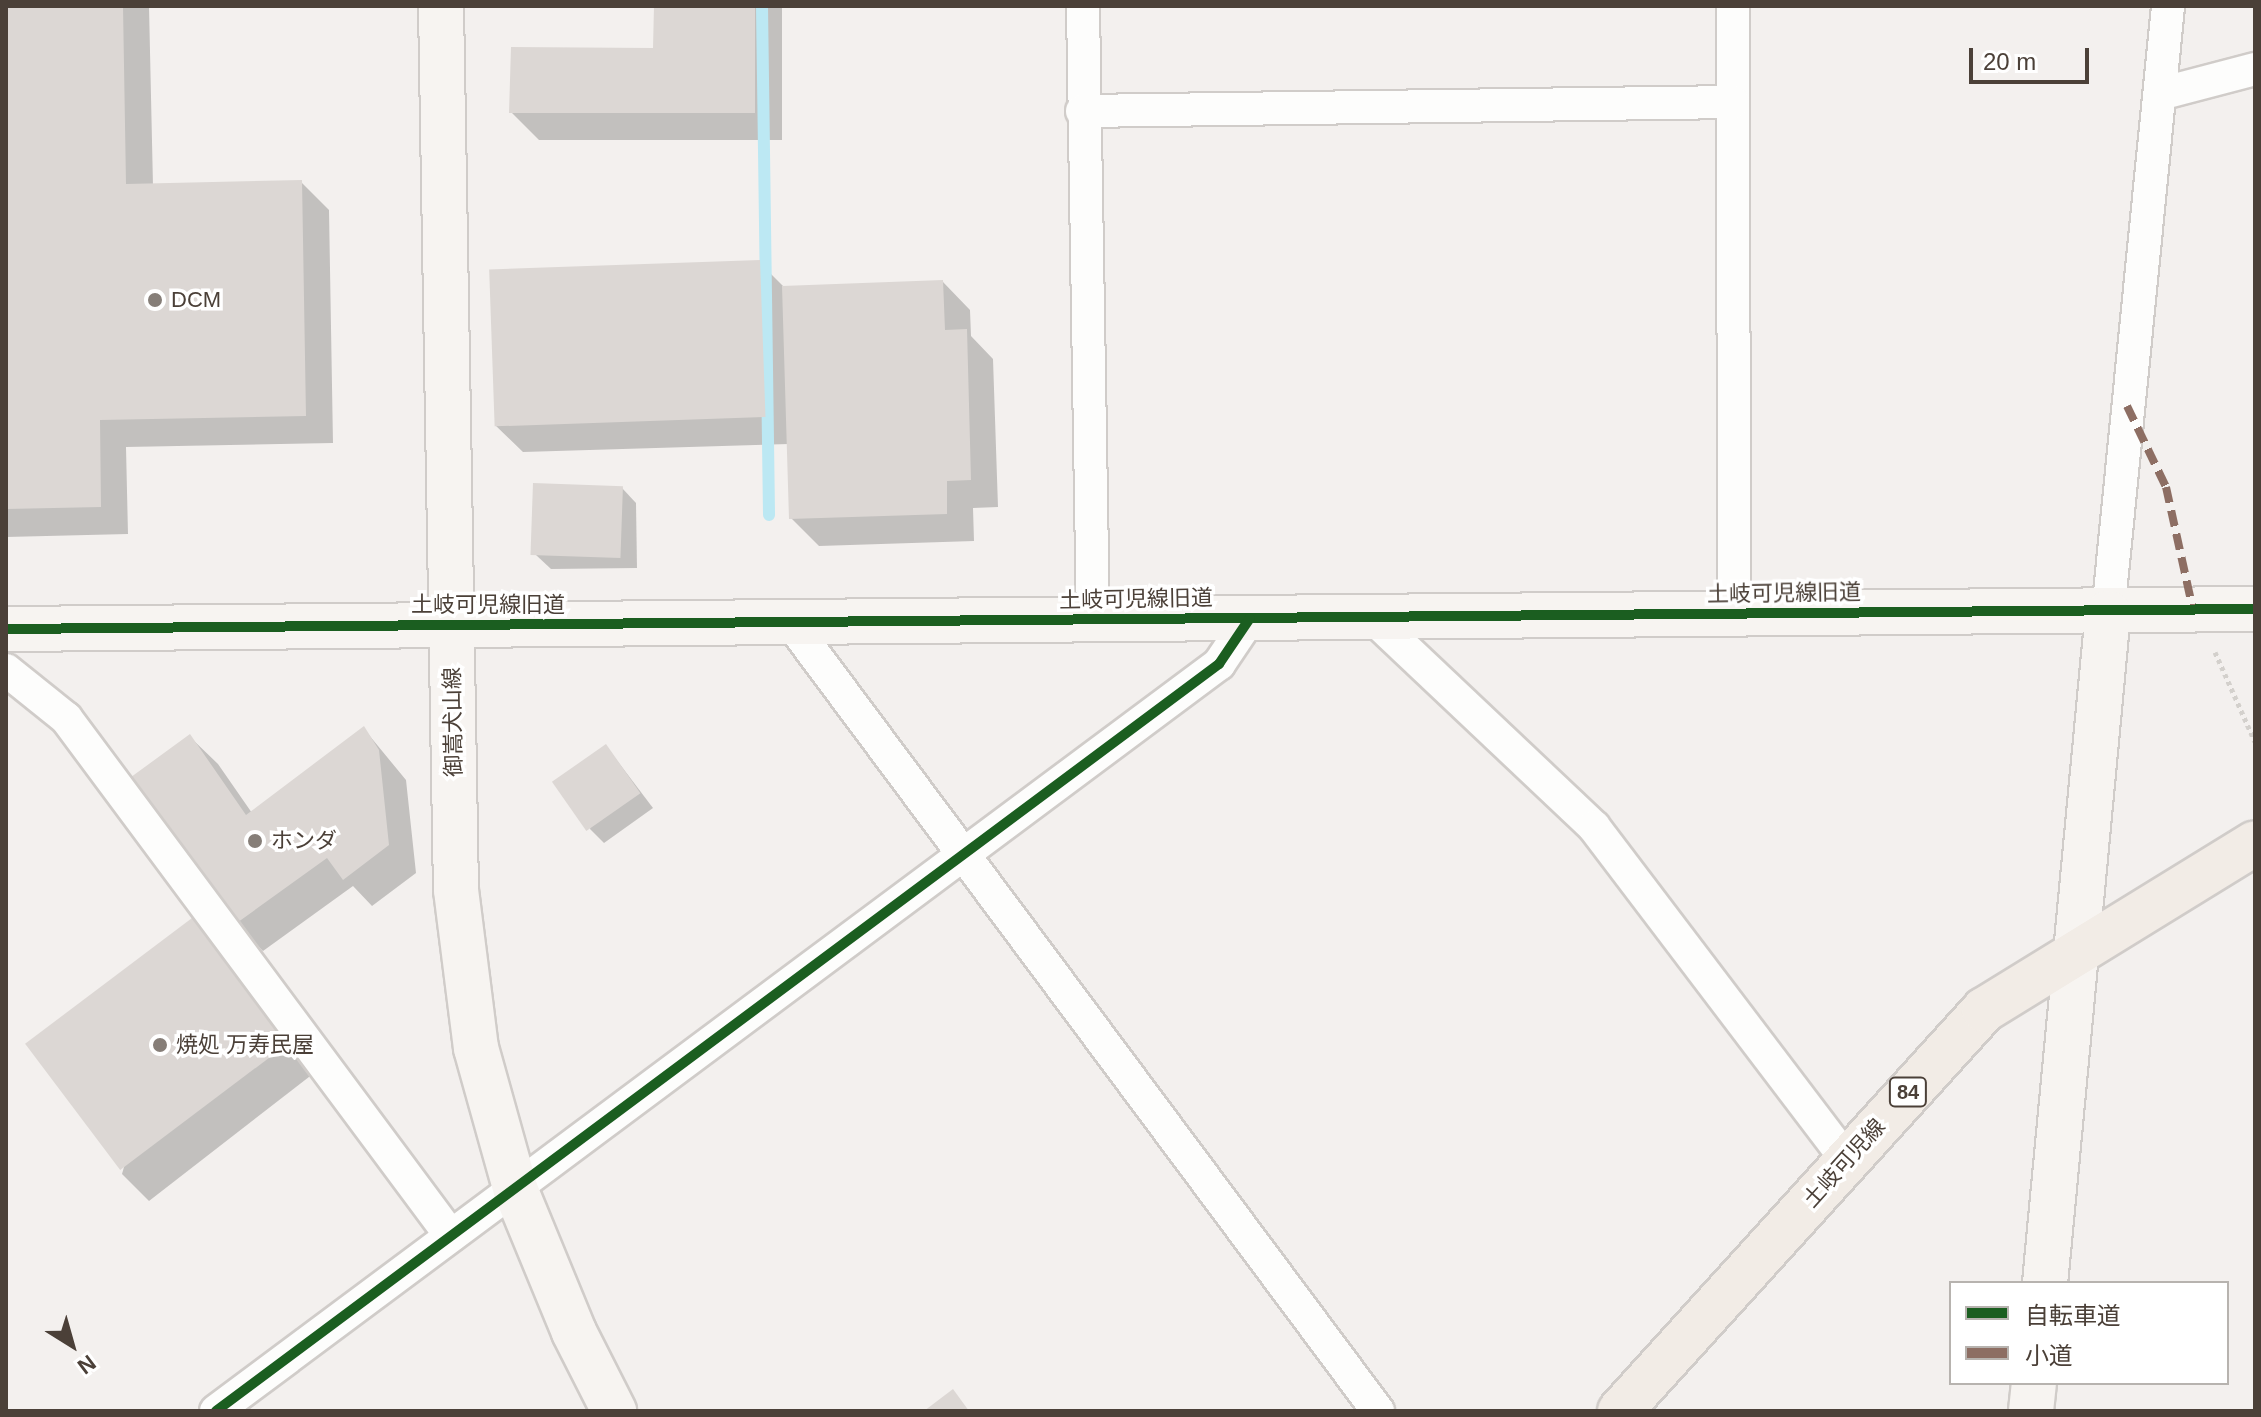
<!DOCTYPE html>
<html>
<head>
<meta charset="utf-8">
<style>
	body { margin:0 }
	#map { position:relative; width:2261px; height:1417px; overflow:hidden; background:#f3f0ee; font-family:Helvetica,"Noto Sans JP",sans-serif }
	div>[style] { position:absolute }
	.shadow>* { inset:0; background:#0003 }
	.stream>* { height:12px; margin:-6px; padding:0 6px; transform-origin:6px; border-radius:6px; background:#bce8f3 }
	.building>* { inset:0; background:#dcd7d4; transform-origin:0 0 }
	.path>* { height:5px; margin-top:-2.5px; transform-origin:0; background:repeating-linear-gradient(90deg,#d3d0cc 0 4px,transparent 0 8px) }
	.roads { filter:drop-shadow(2px 0 #d0ccc9) drop-shadow(-2px 0 #d0ccc9) drop-shadow(0 2px #d0ccc9) drop-shadow(0 -2px #d0ccc9) }
	.street>* { height:32px; margin:-16px; padding:0 16px; transform-origin:16px; border-radius:16px; background:#fdfdfc }
	.secondary>* { height:44px; margin:-22px; padding:0 22px; transform-origin:22px; border-radius:22px; background:#f7f4f1 }
	.primary>* { height:44px; margin:-22px; padding:0 22px; transform-origin:22px; border-radius:22px; background:#f2ece6 }
	.quiet>* { height:8px; margin-top:-4px; transform-origin:0; background:repeating-linear-gradient(90deg,#8d6e63 0 16px,transparent 0 24px) }
	.cycleway>* { height:10px; margin:-5px; padding:0 5px; transform-origin:5px; border-radius:5px; background:#1b5e20 }
	.dots>* { width:22px; height:22px; translate:-50% -50%; box-sizing:border-box; border:4px solid #fff; border-radius:50% }
	span { translate:-50% -50%; white-space:nowrap; text-align:center; line-height:1.15; -webkit-text-stroke:7px #fff; paint-order:stroke }
	.shield-label span { padding:2px 6px; background:#fff; border:2px solid; border-radius:6px; -webkit-text-stroke-width:0 }
	.shield-label { font-size:20px; color:#4b4038; font-weight:700 }
	.poi-label { font-size:22px; color:#4b4038 }
	.left { translate:0 -50%; text-align:left }
	.street-label { font-size:22px; color:#4b4038 }
	.frame { position:absolute; inset:0; border:8px solid #4b4038; pointer-events:none }
	.legend { position:absolute; left:1949px; top:1281px; width:280px; height:104px; box-sizing:border-box; background:#fff; border:2px solid #b7b3af; margin:0; padding:10px 14px; list-style:none; font-size:24px; color:#4b4038 }
	.legend li { display:flex; align-items:center; gap:16px; height:40px }
	.legend b { width:40px; border:2px solid #b7b3af }
	.north { position:absolute; left:32px; top:1305px; width:80px; height:80px; -webkit-text-stroke:6px #fff; paint-order:stroke; rotate:143deg; font-size:22px; font-weight:700; line-height:32px; text-align:center; color:#4b4038 }
	.north::after { content:''; display:block; margin:auto; width:28px; height:36px; background:#4b4038; clip-path:polygon(50% 0,100% 100%,50% 72%,0 100%) }
	.scale { position:absolute; left:1969px; top:48px; width:120px; height:36px; box-sizing:border-box; border:4px solid #4b4038; border-top:0; padding-left:10px; font-size:24px; line-height:28px; white-space:nowrap; color:#4b4038; -webkit-text-stroke:6px #fff; paint-order:stroke }
</style>
</head>
<body>
<div id="map">
	<div class="shadow">
		<div style="clip-path:polygon(6px 6px,149px 6px,153px 186px,301px 182px,329px 210px,333px 443px,126px 447px,128px 534px,6px 537px)"></div>
		<div style="clip-path:polygon(656px 6px,782px 6px,782px 140px,539px 140px,511px 112px,655px 50px)"></div>
		<div style="clip-path:polygon(759px 262px,785px 288px,943px 282px,970px 310px,971px 336px,993px 359px,998px 507px,973px 508px,974px 541px,819px 546px,791px 518px,789px 444px,523px 452px,495px 425px)"></div>
		<div style="clip-path:polygon(622px 488px,636px 503px,637px 568px,551px 569px,536px 555px)"></div>
		<div style="clip-path:polygon(364px 729px,406px 780px,416px 873px,372px 906px,353px 886px,263px 951px,236px 924px,190px 737px,218px 764px,252px 813px)"></div>
		<div style="clip-path:polygon(606px 746px,653px 808px,604px 843px,590px 829px)"></div>
		<div style="clip-path:polygon(195px 918px,318px 1070px,149px 1201px,122px 1174px)"></div>
	</div>
	<div class="stream">
		<div style="left:762px;top:6px;width:509px;rotate:89.21deg"></div>
	</div>
	<div class="building">
		<div style="clip-path:polygon(6px 6px,123px 6px,126px 184px,302px 180px,306px 416px,100px 420px,101px 507px,6px 509px)"></div>
		<div style="clip-path:polygon(654px 6px,755px 6px,755px 113px,509px 113px,511px 47px,653px 48px)"></div>
		<div style="left:760px;top:260px;width:157px;height:271px;rotate:88deg"></div>
		<div style="clip-path:polygon(943px 280px,945px 330px,967px 329px,971px 480px,947px 481px,947px 514px,789px 519px,782px 286px)"></div>
		<div style="left:533px;top:483px;width:90px;height:72px;rotate:2deg"></div>
		<div style="clip-path:polygon(364px 726px,379px 750px,389px 845px,343px 880px,327px 858px,234px 925px,127px 780px,190px 734px,246px 815px)"></div>
		<div style="left:606px;top:744px;width:60px;height:66px;rotate:55deg"></div>
		<div style="left:196px;top:915px;width:158px;height:214px;rotate:53deg"></div>
		<div style="clip-path:polygon(953px 1389px,969px 1411px,924px 1411px)"></div>
	</div>
	<div class="path">
		<div style="left:2215px;top:652px;width:98px;rotate:66deg"></div>
	</div>
	<div class="roads">
		<div class="street">
			<div style="left:1083px;top:6px;width:613px;rotate:89.07deg"></div>
			<div style="left:1733px;top:6px;width:607px;rotate:89.91deg"></div>
			<div style="left:2160px;top:94px;width:98px;rotate:-14.7deg"></div>
			<div style="left:1082px;top:111px;width:651px;rotate:-0.79deg"></div>
			<div style="left:2108px;top:613px;width:610px;rotate:-84.35deg"></div>
			<div style="left:1371px;top:616px;width:307px;rotate:43.4deg"></div>
			<div style="left:1594px;top:827px;width:417px;rotate:52.8deg"></div>
			<div style="left:791px;top:623px;width:983px;rotate:53.32deg"></div>
			<div style="left:6px;top:670px;width:77px;rotate:38.7deg"></div>
			<div style="left:66px;top:718px;width:645px;rotate:53.38deg"></div>
			<div style="left:216px;top:1411px;width:1251px;rotate:-36.68deg"></div>
			<div style="left:1219px;top:664px;width:55px;rotate:-56deg"></div>
		</div>
		<div class="secondary">
			<div style="left:441px;top:6px;width:884px;rotate:89.03deg"></div>
			<div style="left:456px;top:890px;width:159px;rotate:82.8deg"></div>
			<div style="left:476px;top:1048px;width:148px;rotate:74.4deg"></div>
			<div style="left:516px;top:1191px;width:152px;rotate:67.6deg"></div>
			<div style="left:574px;top:1332px;width:89px;rotate:63.1deg"></div>
			<div style="left:6px;top:629px;width:2249px;rotate:-0.51deg"></div>
			<div style="left:2045px;top:1283px;width:673px;rotate:-84.63deg"></div>
			<div style="left:2031px;top:1411px;width:28px;rotate:-84deg"></div>
		</div>
		<div class="primary">
			<div style="left:1620px;top:1411px;width:542px;rotate:-47.77deg"></div>
			<div style="left:1984px;top:1010px;width:318px;rotate:-31.6deg"></div>
		</div>
	</div>
	<div class="quiet">
		<div style="left:2127px;top:406px;width:90px;rotate:64.3deg"></div>
		<div style="left:2166px;top:487px;width:126px;rotate:77.6deg"></div>
	</div>
	<div class="cycleway">
		<div style="left:6px;top:629px;width:2249px;rotate:-0.51deg"></div>
		<div style="left:216px;top:1411px;width:1251px;rotate:-36.68deg"></div>
		<div style="left:1219px;top:664px;width:55px;rotate:-56deg"></div>
	</div>
	<div class="dots">
		<div style="left:155px;top:300px;background:#867e78"></div>
		<div style="left:255px;top:841px;background:#867e78"></div>
		<div style="left:160px;top:1045px;background:#867e78"></div>
	</div>
	<div class="shield-label">
		<span style="left:1908px;top:1092px">84</span>
	</div>
	<div class="poi-label">
		<span class="left" style="left:171px;top:300px">DCM</span>
		<span class="left" style="left:271px;top:841px">ホンダ</span>
		<span class="left" style="left:176px;top:1045px">焼処 万寿民屋</span>
	</div>
	<div class="street-label">
		<span style="left:1784px;top:593px;rotate:-1deg">土岐可児線旧道</span>
		<span style="left:1136px;top:599px;rotate:-1deg">土岐可児線旧道</span>
		<span style="left:488px;top:605px">土岐可児線旧道</span>
		<span style="left:453px;top:722px;rotate:-91deg">御嵩犬山線</span>
		<span style="left:1844px;top:1163px;rotate:-48deg">土岐可児線</span>
	</div>
	<div class="frame"></div>
	<ul class="legend">
	<li><b style="height:10px;background:#1b5e20"></b>自転車道</li>
	<li><b style="height:10px;background:#8d6e63"></b>小道</li>
	</ul>
	<div class="north">N</div>
	<div class="scale">20 m</div>
</div>
</body>
</html>
